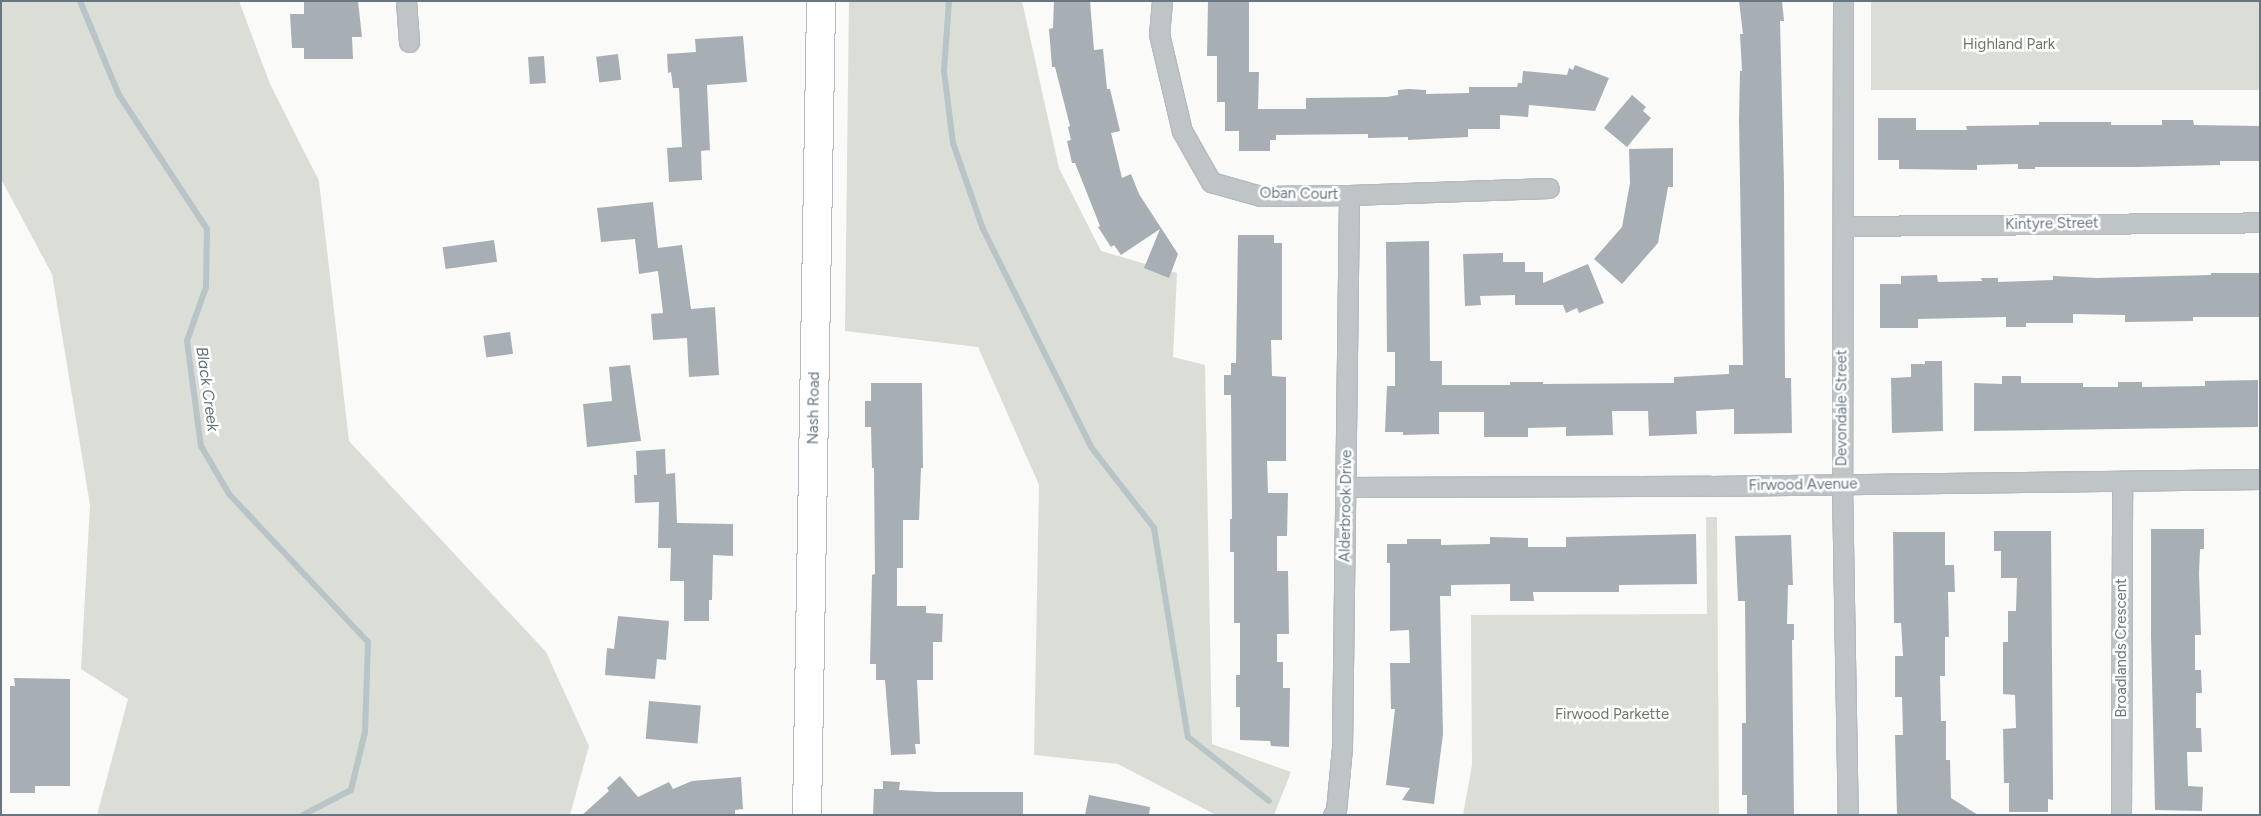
<!DOCTYPE html>
<html>
<head>
<meta charset="utf-8">
<style>
	body { margin:0 }
	#map { position:relative; width:2261px; height:816px; overflow:hidden; background:#fafaf8; font-family:Figtree,sans-serif }
	div>[style] { position:absolute }
	.green>* { inset:0; background:#daded7; transform-origin:0 0 }
	.stream>* { height:6px; margin:-3px; padding:0 3px; transform-origin:3px; border-radius:3px; background:#b9c4c7 }
	.building>* { inset:0; background:#a7afb4; transform-origin:0 0 }
	.roads { filter:drop-shadow(1px 0 #b4babe) drop-shadow(-1px 0 #b4babe) drop-shadow(0 1px #b4babe) drop-shadow(0 -1px #b4babe) }
	.street>* { height:19px; margin:-9.5px; padding:0 9.5px; transform-origin:9.5px; border-radius:9.5px; background:#bfc4c7 }
	.secondary>* { height:28px; margin:-14px; padding:0 14px; transform-origin:14px; border-radius:14px; background:#fff }
	span { translate:-50% -50%; white-space:nowrap; text-align:center; line-height:1.15; -webkit-text-stroke:5px #fff; paint-order:stroke }
	.park-label { font-size:15px; color:#6a7966 }
	.street-label { font-size:15px; color:#677680 }
	.water-label { font-size:16px; color:#62747a; font-style:italic }
	.frame { position:absolute; inset:0; border:2px solid #677680; pointer-events:none }
</style>
</head>
<body>
<div id="map">
	<div class="green">
		<div style="clip-path:polygon(1px 1px,239px 1px,270px 84px,319px 181px,349px 441px,546px 652px,589px 746px,570px 815px,97px 815px,128px 699px,81px 669px,90px 505px,52px 274px,1px 179px)"></div>
		<div style="clip-path:polygon(849px 1px,1022px 1px,1059px 168px,1101px 251px,1177px 273px,1173px 357px,1205px 365px,1212px 744px,1291px 772px,1274px 815px,1216px 815px,1118px 764px,1034px 755px,1039px 485px,978px 347px,845px 331px)"></div>
		<div style="left:1871px;top:1px;width:389px;height:89px"></div>
		<div style="clip-path:polygon(1706px 517px,1717px 517px,1719px 815px,1463px 815px,1472px 765px,1471px 615px,1707px 614px)"></div>
	</div>
	<div class="stream">
		<div style="left:80px;top:1px;width:102px;rotate:67.5deg"></div>
		<div style="left:119px;top:95px;width:160px;rotate:56.7deg"></div>
		<div style="left:207px;top:229px;width:58px;rotate:91deg"></div>
		<div style="left:206px;top:287px;width:57px;rotate:109.4deg"></div>
		<div style="left:187px;top:341px;width:106px;rotate:82.4deg"></div>
		<div style="left:201px;top:446px;width:56px;rotate:59.7deg"></div>
		<div style="left:229px;top:494px;width:203px;rotate:46.8deg"></div>
		<div style="left:368px;top:642px;width:90px;rotate:91.9deg"></div>
		<div style="left:365px;top:732px;width:60px;rotate:103.6deg"></div>
		<div style="left:351px;top:790px;width:54px;rotate:152.5deg"></div>
		<div style="left:949px;top:1px;width:70px;rotate:94.1deg"></div>
		<div style="left:944px;top:71px;width:73px;rotate:82.9deg"></div>
		<div style="left:953px;top:143px;width:91px;rotate:70.8deg"></div>
		<div style="left:983px;top:229px;width:243px;rotate:63.6deg"></div>
		<div style="left:1091px;top:447px;width:103px;rotate:52.1deg"></div>
		<div style="left:1154px;top:528px;width:212px;rotate:80.8deg"></div>
		<div style="left:1188px;top:737px;width:103px;rotate:38.3deg"></div>
	</div>
	<div class="building">
		<div style="clip-path:polygon(304px 1px,358px 1px,362px 37px,352px 37px,353px 59px,304px 59px,304px 48px,292px 48px,290px 14px,304px 14px)"></div>
		<div style="clip-path:polygon(1054px 1px,1090px 1px,1094px 50px,1103px 49px,1107px 89px,1110px 89px,1120px 131px,1111px 133px,1122px 178px,1131px 174px,1139px 194px,1178px 254px,1169px 278px,1144px 268px,1160px 229px,1121px 255px,1114px 245px,1111px 247px,1098px 227px,1100px 226px,1075px 163px,1072px 163px,1067px 141px,1071px 140px,1068px 127px,1070px 126px,1055px 67px,1052px 67px,1049px 29px,1053px 28px)"></div>
		<div style="clip-path:polygon(1208px 1px,1249px 1px,1249px 72px,1259px 72px,1258px 109px,1306px 109px,1306px 98px,1387px 97px,1398px 95px,1398px 90px,1409px 89px,1426px 90px,1426px 94px,1469px 93px,1469px 87px,1517px 87px,1518px 83px,1522px 83px,1523px 71px,1567px 75px,1569px 68px,1573px 70px,1575px 65px,1609px 78px,1595px 111px,1529px 105px,1528px 117px,1500px 115px,1500px 129px,1468px 129px,1468px 137px,1408px 140px,1408px 137px,1368px 138px,1368px 134px,1276px 135px,1276px 140px,1270px 140px,1270px 151px,1239px 151px,1239px 131px,1225px 131px,1225px 102px,1217px 102px,1217px 56px,1207px 56px)"></div>
		<div style="clip-path:polygon(1739px 1px,1782px 1px,1784px 21px,1780px 21px,1784px 184px,1785px 378px,1791px 378px,1792px 433px,1734px 434px,1734px 409px,1696px 411px,1697px 434px,1649px 436px,1648px 411px,1612px 411px,1613px 435px,1566px 436px,1566px 427px,1528px 428px,1528px 437px,1484px 437px,1484px 412px,1439px 412px,1439px 434px,1403px 435px,1403px 432px,1385px 432px,1387px 386px,1395px 386px,1395px 352px,1387px 352px,1386px 242px,1429px 241px,1430px 361px,1442px 361px,1442px 385px,1510px 385px,1510px 382px,1543px 382px,1543px 384px,1674px 383px,1674px 377px,1729px 374px,1729px 365px,1743px 365px,1739px 120px,1740px 71px,1742px 71px,1740px 34px,1743px 34px)"></div>
		<div style="clip-path:polygon(743px 36px,747px 82px,707px 85px,710px 150px,701px 151px,702px 180px,669px 182px,667px 148px,682px 147px,679px 88px,673px 88px,671px 72px,668px 73px,667px 54px,696px 52px,695px 39px)"></div>
		<div style="left:618px;top:54px;width:26px;height:22px;rotate:83deg"></div>
		<div style="left:544px;top:56px;width:27px;height:16px;rotate:86deg"></div>
		<div style="clip-path:polygon(1632px 95px,1646px 107px,1643px 111px,1651px 118px,1627px 147px,1604px 128px)"></div>
		<div style="clip-path:polygon(1878px 118px,1916px 118px,1916px 130px,1967px 130px,1966px 126px,2039px 125px,2039px 122px,2111px 122px,2111px 125px,2162px 125px,2162px 120px,2193px 120px,2194px 125px,2260px 126px,2260px 161px,2220px 161px,2220px 165px,2136px 167px,2035px 167px,2035px 169px,2018px 169px,2018px 164px,1977px 165px,1977px 170px,1899px 169px,1899px 160px,1878px 160px)"></div>
		<div style="clip-path:polygon(1673px 148px,1673px 187px,1668px 187px,1658px 243px,1622px 284px,1594px 259px,1622px 227px,1630px 183px,1629px 149px)"></div>
		<div style="clip-path:polygon(653px 202px,658px 248px,682px 245px,691px 309px,715px 307px,719px 375px,689px 377px,687px 338px,653px 340px,651px 314px,663px 313px,658px 271px,639px 274px,635px 239px,601px 242px,597px 208px)"></div>
		<div style="clip-path:polygon(1238px 235px,1274px 235px,1274px 243px,1282px 243px,1282px 340px,1271px 340px,1272px 376px,1286px 377px,1286px 461px,1267px 461px,1268px 493px,1288px 493px,1287px 536px,1277px 536px,1277px 571px,1288px 571px,1289px 634px,1277px 634px,1277px 662px,1283px 662px,1283px 688px,1290px 688px,1289px 747px,1271px 746px,1270px 741px,1240px 740px,1240px 707px,1236px 707px,1236px 675px,1240px 675px,1240px 623px,1234px 623px,1234px 552px,1230px 552px,1230px 519px,1232px 519px,1231px 395px,1224px 395px,1224px 375px,1231px 375px,1231px 363px,1236px 363px)"></div>
		<div style="left:494px;top:240px;width:22px;height:52px;rotate:82deg"></div>
		<div style="clip-path:polygon(1503px 253px,1503px 262px,1525px 262px,1525px 272px,1543px 272px,1543px 283px,1588px 264px,1604px 303px,1579px 313px,1577px 308px,1566px 313px,1563px 305px,1515px 305px,1515px 295px,1480px 296px,1481px 305px,1465px 306px,1463px 254px)"></div>
		<div style="clip-path:polygon(2211px 273px,2260px 273px,2260px 317px,2193px 317px,2193px 321px,2125px 322px,2125px 315px,2073px 314px,2073px 323px,2026px 323px,2026px 327px,2006px 327px,2006px 317px,1918px 319px,1918px 328px,1880px 328px,1880px 284px,1901px 284px,1901px 276px,1937px 275px,1938px 282px,1982px 281px,1981px 278px,1998px 278px,1998px 282px,2053px 280px,2053px 276px,2097px 278px,2211px 275px)"></div>
		<div style="left:510px;top:332px;width:22px;height:27px;rotate:82deg"></div>
		<div style="clip-path:polygon(1925px 361px,1942px 361px,1943px 431px,1892px 433px,1891px 378px,1911px 377px,1911px 364px,1925px 364px)"></div>
		<div style="clip-path:polygon(630px 365px,641px 441px,587px 447px,583px 404px,612px 401px,609px 367px)"></div>
		<div style="clip-path:polygon(2002px 376px,2021px 376px,2021px 383px,2083px 383px,2083px 387px,2118px 387px,2118px 382px,2142px 382px,2142px 387px,2205px 386px,2205px 381px,2258px 380px,2258px 427px,1974px 431px,1974px 383px,2002px 384px)"></div>
		<div style="clip-path:polygon(871px 383px,922px 383px,923px 468px,921px 468px,919px 520px,903px 520px,903px 568px,897px 568px,897px 606px,926px 606px,926px 613px,943px 614px,942px 642px,933px 642px,933px 680px,917px 680px,920px 744px,915px 744px,916px 754px,891px 755px,885px 680px,876px 680px,876px 664px,870px 664px,872px 575px,875px 574px,874px 468px,872px 468px,871px 427px,865px 427px,865px 401px,871px 401px)"></div>
		<div style="clip-path:polygon(665px 449px,666px 474px,675px 473px,677px 523px,733px 524px,733px 556px,713px 555px,712px 600px,709px 600px,709px 621px,684px 621px,684px 581px,670px 581px,671px 548px,658px 548px,659px 502px,635px 503px,634px 475px,637px 475px,636px 451px)"></div>
		<div style="clip-path:polygon(2151px 529px,2204px 529px,2204px 549px,2200px 549px,2199px 573px,2201px 635px,2195px 635px,2195px 670px,2201px 670px,2202px 693px,2196px 693px,2196px 728px,2201px 728px,2202px 752px,2187px 752px,2188px 786px,2203px 787px,2202px 811px,2155px 810px,2151px 635px)"></div>
		<div style="clip-path:polygon(1994px 531px,2051px 531px,2053px 786px,2053px 800px,2048px 799px,2048px 812px,2009px 812px,2009px 783px,2004px 783px,2003px 729px,2016px 728px,2015px 695px,2003px 694px,2003px 642px,2008px 642px,2008px 611px,2016px 611px,2017px 578px,2001px 578px,2001px 551px,1994px 551px)"></div>
		<div style="clip-path:polygon(1893px 532px,1945px 532px,1945px 565px,1954px 565px,1955px 592px,1948px 592px,1949px 637px,1945px 637px,1945px 676px,1940px 676px,1941px 721px,1946px 721px,1946px 760px,1950px 760px,1951px 798px,1978px 815px,1897px 815px,1895px 735px,1903px 735px,1902px 697px,1895px 697px,1895px 656px,1903px 656px,1901px 623px,1894px 623px)"></div>
		<div style="clip-path:polygon(1696px 534px,1697px 584px,1619px 585px,1619px 592px,1533px 592px,1534px 601px,1510px 601px,1510px 584px,1451px 585px,1451px 596px,1440px 596px,1443px 734px,1434px 804px,1402px 800px,1410px 788px,1386px 785px,1395px 709px,1391px 709px,1390px 663px,1410px 663px,1409px 630px,1390px 631px,1390px 563px,1387px 563px,1387px 544px,1407px 544px,1407px 539px,1441px 539px,1441px 545px,1490px 544px,1490px 537px,1528px 538px,1528px 547px,1566px 547px,1566px 537px)"></div>
		<div style="clip-path:polygon(1791px 535px,1793px 585px,1788px 585px,1787px 624px,1794px 624px,1794px 640px,1792px 640px,1794px 815px,1747px 815px,1747px 795px,1742px 795px,1742px 723px,1746px 723px,1745px 601px,1738px 601px,1735px 536px)"></div>
		<div style="clip-path:polygon(618px 616px,669px 621px,666px 660px,657px 659px,655px 679px,605px 675px,607px 648px,614px 649px)"></div>
		<div style="clip-path:polygon(14px 678px,70px 679px,70px 786px,35px 786px,35px 793px,10px 793px,10px 686px,15px 686px)"></div>
		<div style="left:649px;top:701px;width:52px;height:38px;rotate:5deg"></div>
		<div style="clip-path:polygon(620px 776px,638px 797px,669px 782px,673px 789px,692px 781px,741px 777px,743px 809px,735px 810px,735px 815px,582px 815px,609px 791px,607px 788px)"></div>
		<div style="clip-path:polygon(883px 781px,900px 782px,899px 790px,937px 792px,1023px 792px,1023px 815px,873px 815px,874px 789px,883px 789px)"></div>
		<div style="clip-path:polygon(1089px 795px,1150px 807px,1149px 815px,1085px 815px)"></div>
	</div>
	<div class="roads">
		<div class="street">
			<div style="left:406px;top:1px;width:41px;rotate:85.8deg"></div>
			<div style="left:1162px;top:1px;width:33px;rotate:95deg"></div>
			<div style="left:1159px;top:34px;width:100px;rotate:76.7deg"></div>
			<div style="left:1182px;top:131px;width:59px;rotate:60.4deg"></div>
			<div style="left:1211px;top:182px;width:51px;rotate:15.9deg"></div>
			<div style="left:1260px;top:196px;width:89px;rotate:-0.6deg"></div>
			<div style="left:1349px;top:195px;width:200px;rotate:-2deg"></div>
			<div style="left:1843px;top:1px;width:484px;rotate:90.1deg"></div>
			<div style="left:1842px;top:485px;width:330px;rotate:89deg"></div>
			<div style="left:1843px;top:226px;width:417px;rotate:-0.5deg"></div>
			<div style="left:1346px;top:487px;width:364px;rotate:-0.2deg"></div>
			<div style="left:1710px;top:486px;width:550px;rotate:-0.73deg"></div>
			<div style="left:1333px;top:815px;width:5px;rotate:-53deg"></div>
			<div style="left:1336px;top:811px;width:64px;rotate:-84.6deg"></div>
			<div style="left:1342px;top:747px;width:552px;rotate:-89.27deg"></div>
			<div style="left:2121px;top:815px;width:334px;rotate:-89.8deg"></div>
		</div>
		<div class="secondary">
			<div style="left:807px;top:815px;width:814px;rotate:-89.01deg"></div>
		</div>
	</div>
	<div class="park-label">
		<span style="left:2009px;top:45px">Highland Park</span>
		<span style="left:1612px;top:715px">Firwood Parkette</span>
	</div>
	<div class="street-label">
		<span style="left:1299px;top:194px;rotate:1deg">Oban Court</span>
		<span style="left:2052px;top:224px;rotate:-1deg">Kintyre Street</span>
		<span style="left:814px;top:408px;rotate:-89deg">Nash Road</span>
		<span style="left:1842px;top:408px;rotate:-90deg">Devondale Street</span>
		<span style="left:1803px;top:485px;rotate:-1deg">Firwood Avenue</span>
		<span style="left:1346px;top:506px;rotate:-89deg">Alderbrook Drive</span>
		<span style="left:2122px;top:648px;rotate:-90deg">Broadlands Crescent</span>
	</div>
	<div class="water-label">
		<span style="left:207px;top:389px;rotate:82deg">Black Creek</span>
	</div>
	<div class="frame"></div>
</div>
</body>
</html>
